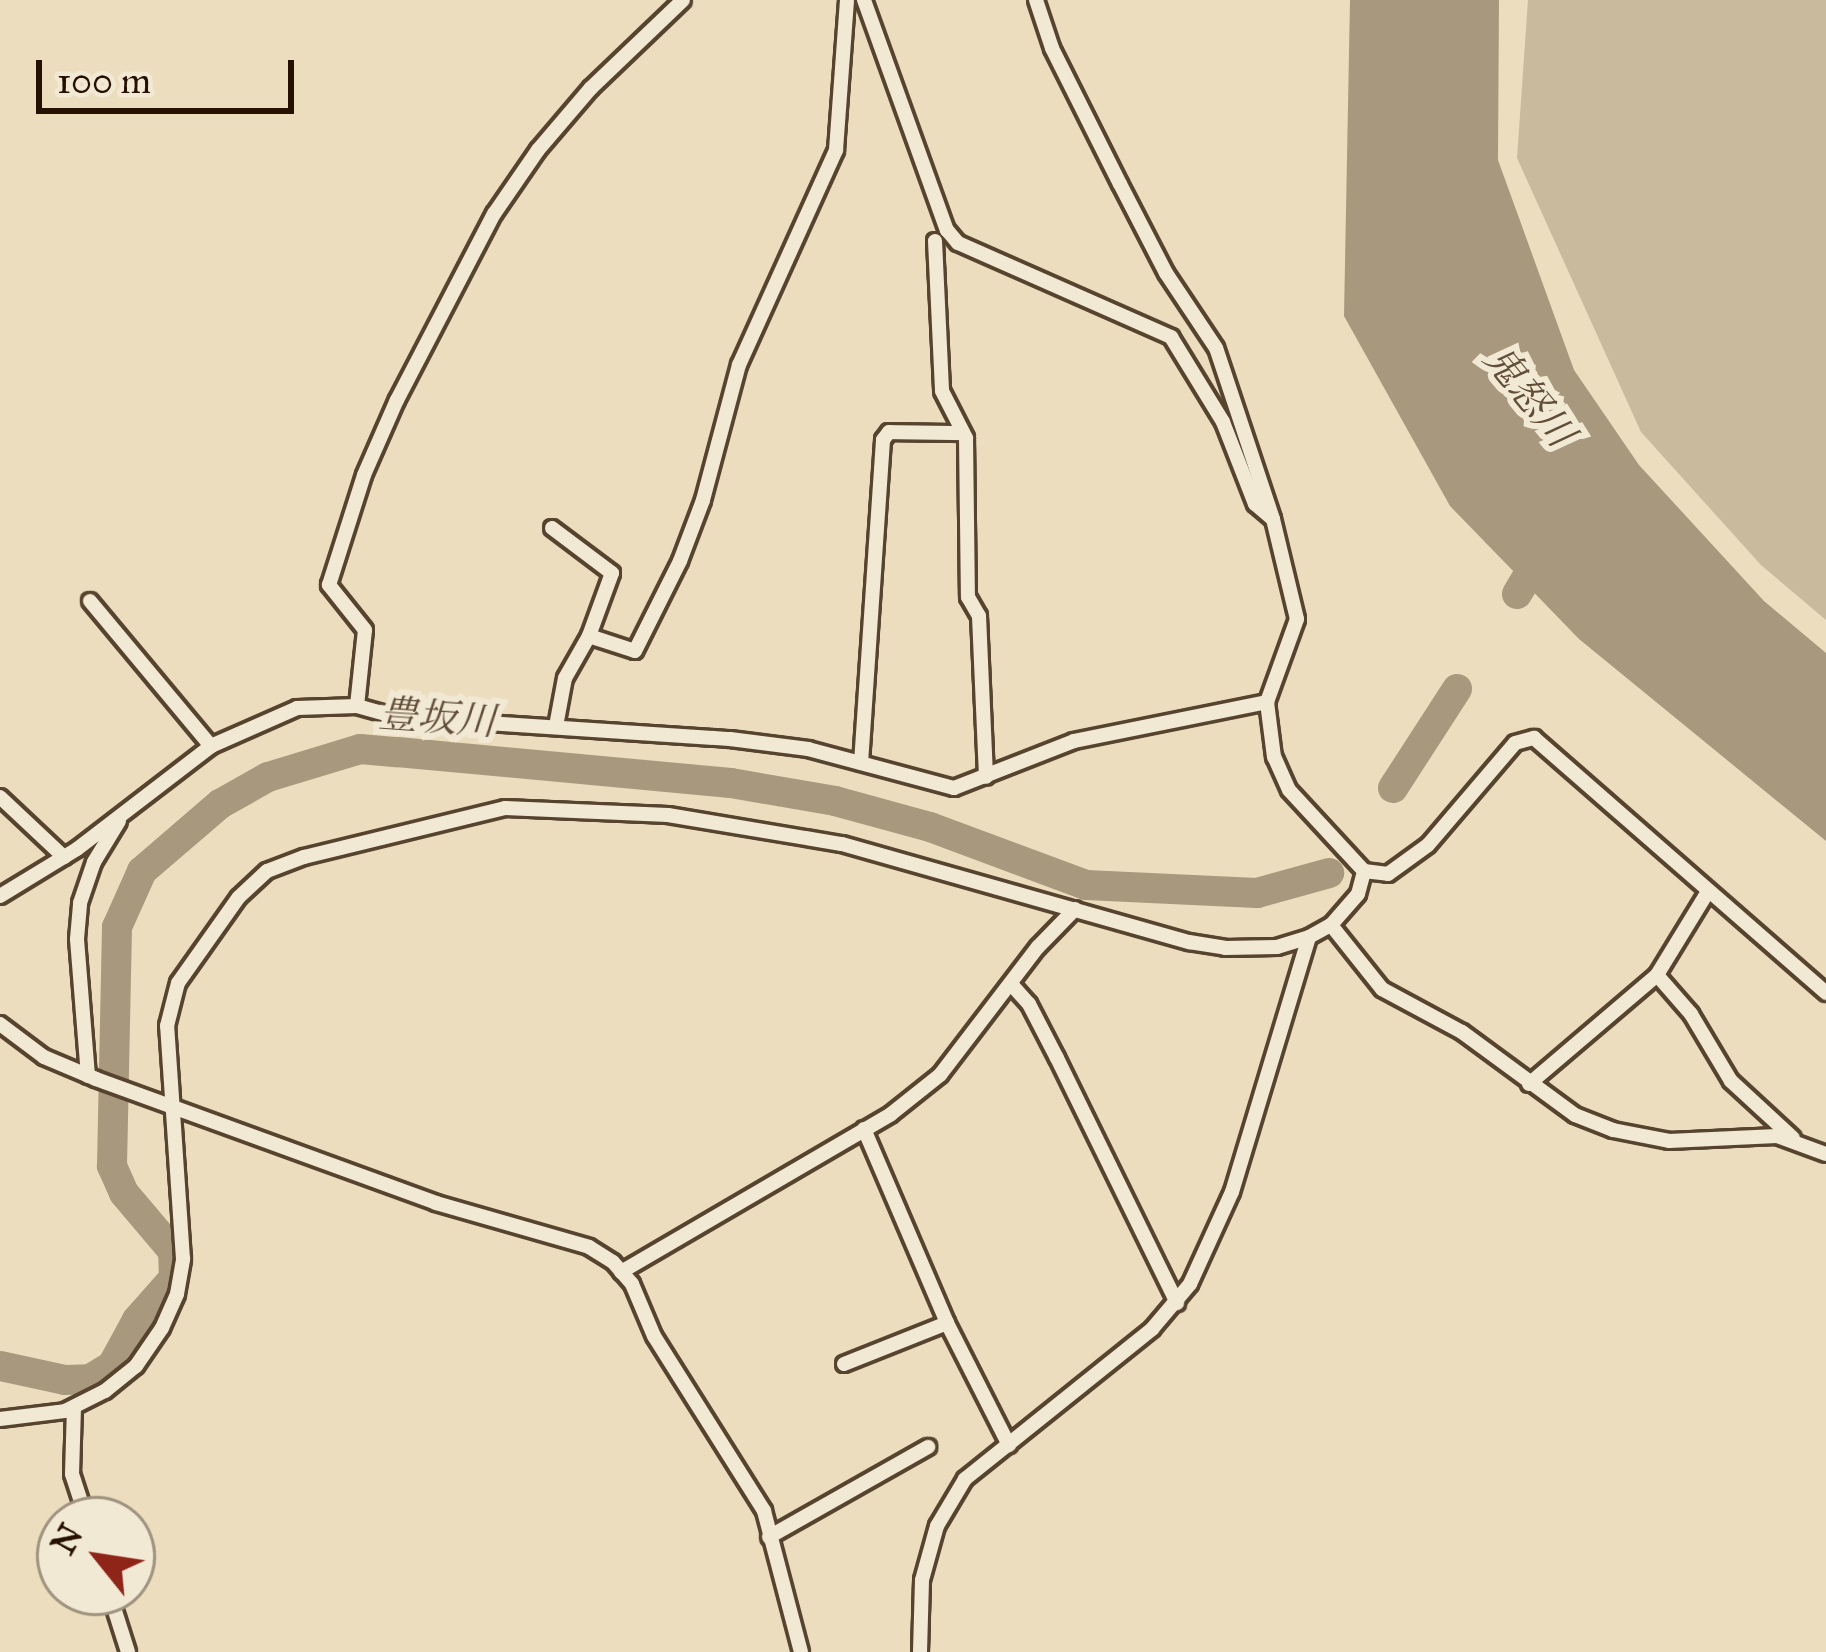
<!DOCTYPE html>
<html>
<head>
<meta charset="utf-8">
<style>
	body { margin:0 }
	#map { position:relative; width:1826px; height:1652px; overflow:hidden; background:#ebddbd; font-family:"IM FELL Great Primer","Noto Serif JP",serif }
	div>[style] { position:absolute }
	.green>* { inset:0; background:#caba9d }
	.water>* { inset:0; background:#a8987d }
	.river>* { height:30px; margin:-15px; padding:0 15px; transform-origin:15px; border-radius:15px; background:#a8987d }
	.roads { filter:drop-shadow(3px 0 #57442f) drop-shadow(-3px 0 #57442f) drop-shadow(0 3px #57442f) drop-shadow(0 -3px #57442f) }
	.minor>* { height:14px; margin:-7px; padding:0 7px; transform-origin:7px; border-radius:7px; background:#f2e9d4 }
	span { translate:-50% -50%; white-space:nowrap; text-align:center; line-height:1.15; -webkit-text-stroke:12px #f2e9d4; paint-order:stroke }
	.water-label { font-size:39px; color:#604e38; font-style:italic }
	.north { position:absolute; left:36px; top:1496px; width:120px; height:120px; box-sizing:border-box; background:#f2e9d4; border:3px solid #a0937f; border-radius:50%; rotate:300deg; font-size:33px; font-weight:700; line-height:48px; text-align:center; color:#261100 }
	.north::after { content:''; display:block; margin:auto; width:42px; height:54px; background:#8f2418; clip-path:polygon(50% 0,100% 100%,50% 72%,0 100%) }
	.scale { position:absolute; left:36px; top:60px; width:258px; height:54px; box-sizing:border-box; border:6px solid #261100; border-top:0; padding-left:15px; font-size:36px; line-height:42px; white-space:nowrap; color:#261100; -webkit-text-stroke:9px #f2e9d4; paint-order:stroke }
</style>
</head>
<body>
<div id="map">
	<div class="green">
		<div style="clip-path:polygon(1528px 0,1826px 0,1826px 620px,1761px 565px,1641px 432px,1517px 158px)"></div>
	</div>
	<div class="water">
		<div style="clip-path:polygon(1350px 0,1499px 0,1498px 160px,1574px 370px,1639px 465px,1764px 601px,1826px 653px,1826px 841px,1579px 639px,1450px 506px,1344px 316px)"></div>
	</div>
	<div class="river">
		<div style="left:1517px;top:594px;width:51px;rotate:-59.4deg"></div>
		<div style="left:1393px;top:788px;width:118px;rotate:-57.1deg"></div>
		<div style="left:0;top:1366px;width:66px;rotate:12.2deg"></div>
		<div style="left:65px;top:1380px;width:25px;rotate:-2deg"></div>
		<div style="left:90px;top:1379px;width:26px;rotate:-31deg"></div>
		<div style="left:112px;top:1366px;width:52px;rotate:-61.5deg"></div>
		<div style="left:137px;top:1320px;width:56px;rotate:-48.6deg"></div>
		<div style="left:174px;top:1278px;width:27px;rotate:-92deg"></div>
		<div style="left:173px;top:1251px;width:76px;rotate:-130.2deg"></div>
		<div style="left:124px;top:1193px;width:30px;rotate:-114deg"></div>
		<div style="left:112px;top:1166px;width:239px;rotate:-88.8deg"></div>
		<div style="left:117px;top:927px;width:61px;rotate:-65.9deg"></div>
		<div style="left:142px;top:871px;width:103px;rotate:-40.7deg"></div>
		<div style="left:220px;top:804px;width:55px;rotate:-29.4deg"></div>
		<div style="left:268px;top:777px;width:96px;rotate:-16.9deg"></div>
		<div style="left:360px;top:749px;width:37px;rotate:5deg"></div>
		<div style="left:397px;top:752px;width:335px;rotate:5.3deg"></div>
		<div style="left:731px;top:783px;width:106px;rotate:9.8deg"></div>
		<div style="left:835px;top:801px;width:98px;rotate:15.3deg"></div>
		<div style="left:930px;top:827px;width:166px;rotate:20.4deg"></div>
		<div style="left:1086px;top:885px;width:171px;rotate:2.7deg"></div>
		<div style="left:1257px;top:893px;width:75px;rotate:-15.5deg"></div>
	</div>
	<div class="roads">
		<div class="minor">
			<div style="left:864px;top:0;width:245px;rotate:70.2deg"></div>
			<div style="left:947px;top:230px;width:17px;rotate:50deg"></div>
			<div style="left:958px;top:243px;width:233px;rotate:23.8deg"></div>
			<div style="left:1171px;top:337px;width:100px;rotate:58.5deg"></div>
			<div style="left:1223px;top:422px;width:88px;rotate:68.7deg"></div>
			<div style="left:1255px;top:504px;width:23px;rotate:40deg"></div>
			<div style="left:935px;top:241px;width:150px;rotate:87.3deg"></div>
			<div style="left:942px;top:391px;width:53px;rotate:62.9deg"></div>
			<div style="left:966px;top:438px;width:159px;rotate:89.3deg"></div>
			<div style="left:968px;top:597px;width:22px;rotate:60deg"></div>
			<div style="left:979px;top:616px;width:161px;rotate:87.5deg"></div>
			<div style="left:552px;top:528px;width:75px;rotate:36.9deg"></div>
			<div style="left:612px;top:573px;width:67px;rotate:110.1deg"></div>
			<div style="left:589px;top:636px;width:48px;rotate:119.7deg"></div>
			<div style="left:565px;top:678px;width:49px;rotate:100.6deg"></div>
			<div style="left:90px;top:601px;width:189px;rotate:50.2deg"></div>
			<div style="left:589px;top:636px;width:48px;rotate:18.1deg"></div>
			<div style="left:635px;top:651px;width:101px;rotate:-63.4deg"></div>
			<div style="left:680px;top:561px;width:65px;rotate:-69.3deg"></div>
			<div style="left:703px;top:500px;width:140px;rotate:-75.1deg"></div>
			<div style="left:739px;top:365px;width:236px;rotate:-65.7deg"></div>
			<div style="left:836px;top:150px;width:150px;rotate:-85.8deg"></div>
			<div style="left:357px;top:706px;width:76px;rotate:-84deg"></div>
			<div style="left:365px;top:630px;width:58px;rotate:-128.7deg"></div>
			<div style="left:329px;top:585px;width:115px;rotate:-72.3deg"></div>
			<div style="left:364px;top:475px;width:82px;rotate:-66.3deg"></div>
			<div style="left:397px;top:400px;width:210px;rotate:-62.5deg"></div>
			<div style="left:494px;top:214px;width:78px;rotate:-55.5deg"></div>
			<div style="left:538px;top:150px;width:82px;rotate:-49.5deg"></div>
			<div style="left:591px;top:88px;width:127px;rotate:-43.7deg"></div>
			<div style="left:861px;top:763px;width:324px;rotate:-86.1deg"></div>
			<div style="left:883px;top:440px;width:10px;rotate:-53deg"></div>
			<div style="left:889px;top:432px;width:74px;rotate:0.8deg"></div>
			<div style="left:0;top:797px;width:88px;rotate:43.2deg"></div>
			<div style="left:1364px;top:871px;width:24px;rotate:7deg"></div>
			<div style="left:1388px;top:874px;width:49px;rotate:-35.9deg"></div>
			<div style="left:1428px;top:845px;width:134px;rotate:-49.5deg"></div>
			<div style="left:1515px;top:743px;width:20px;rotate:-15deg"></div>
			<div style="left:1534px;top:738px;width:388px;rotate:41.1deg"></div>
			<div style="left:0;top:896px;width:90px;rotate:-31.4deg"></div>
			<div style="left:77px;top:849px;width:169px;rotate:-37.5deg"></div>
			<div style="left:211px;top:746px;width:94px;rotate:-23.8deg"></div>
			<div style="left:297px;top:708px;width:60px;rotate:-1.9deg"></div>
			<div style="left:357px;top:706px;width:41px;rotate:15.4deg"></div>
			<div style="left:397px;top:717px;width:334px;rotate:3.8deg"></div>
			<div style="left:730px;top:739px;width:79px;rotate:7.3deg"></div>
			<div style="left:808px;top:749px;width:151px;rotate:15deg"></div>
			<div style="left:954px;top:788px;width:129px;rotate:-21.4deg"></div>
			<div style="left:1074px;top:741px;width:197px;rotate:-11.4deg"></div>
			<div style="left:1331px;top:925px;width:82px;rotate:51.4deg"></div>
			<div style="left:1382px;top:989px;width:91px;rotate:28.3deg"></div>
			<div style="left:1462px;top:1032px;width:140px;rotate:36.3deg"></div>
			<div style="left:1575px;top:1115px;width:41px;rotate:21.5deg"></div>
			<div style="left:1613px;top:1130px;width:57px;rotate:11.1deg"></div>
			<div style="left:1669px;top:1141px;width:108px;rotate:-2.7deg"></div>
			<div style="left:1777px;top:1136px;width:52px;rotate:20.2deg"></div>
			<div style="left:1657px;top:975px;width:52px;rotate:48.9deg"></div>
			<div style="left:1691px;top:1014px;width:78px;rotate:59.2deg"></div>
			<div style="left:1731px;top:1081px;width:84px;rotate:42.6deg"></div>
			<div style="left:1011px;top:984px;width:27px;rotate:48deg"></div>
			<div style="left:1029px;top:1004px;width:61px;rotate:62.6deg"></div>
			<div style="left:1057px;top:1058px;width:273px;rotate:63.9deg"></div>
			<div style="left:0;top:1024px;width:55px;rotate:36.9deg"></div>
			<div style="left:44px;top:1057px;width:56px;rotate:22.9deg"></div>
			<div style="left:96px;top:1079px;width:362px;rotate:20deg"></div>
			<div style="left:436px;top:1203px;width:159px;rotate:16deg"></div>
			<div style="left:589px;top:1247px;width:28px;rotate:32deg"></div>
			<div style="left:613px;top:1262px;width:29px;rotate:49deg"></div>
			<div style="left:632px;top:1284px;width:56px;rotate:67.1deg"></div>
			<div style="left:654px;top:1336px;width:207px;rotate:57.8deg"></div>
			<div style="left:764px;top:1511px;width:146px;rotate:75.3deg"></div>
			<div style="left:88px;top:1076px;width:137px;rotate:-94.6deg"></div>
			<div style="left:77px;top:939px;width:36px;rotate:-85deg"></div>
			<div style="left:80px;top:903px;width:43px;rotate:-71.1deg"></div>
			<div style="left:94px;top:862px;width:48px;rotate:-58.6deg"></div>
			<div style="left:1529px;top:1084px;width:168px;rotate:-40.4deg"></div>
			<div style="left:1657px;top:975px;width:96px;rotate:-58.6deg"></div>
			<div style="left:864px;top:1129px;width:211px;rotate:66.8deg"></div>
			<div style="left:621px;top:1272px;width:313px;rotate:-30.3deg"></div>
			<div style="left:891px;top:1114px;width:63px;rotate:-38.5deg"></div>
			<div style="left:940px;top:1075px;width:161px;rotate:-52.6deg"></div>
			<div style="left:1038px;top:947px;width:53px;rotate:-45.8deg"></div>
			<div style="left:844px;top:1364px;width:111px;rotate:-21.7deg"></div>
			<div style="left:947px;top:1323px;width:137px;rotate:63.1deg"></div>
			<div style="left:74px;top:1407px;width:67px;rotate:91.7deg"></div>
			<div style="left:72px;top:1474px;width:48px;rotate:71.9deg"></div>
			<div style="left:0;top:1419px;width:65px;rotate:-7deg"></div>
			<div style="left:65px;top:1411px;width:45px;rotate:-26.6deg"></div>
			<div style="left:105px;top:1391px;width:40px;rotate:-39deg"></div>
			<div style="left:136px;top:1366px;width:46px;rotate:-55.6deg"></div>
			<div style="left:162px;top:1328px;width:37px;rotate:-66deg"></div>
			<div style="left:177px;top:1294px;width:36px;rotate:-80deg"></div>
			<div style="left:183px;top:1259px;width:234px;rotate:-93.9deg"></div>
			<div style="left:167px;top:1026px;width:44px;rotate:-75.7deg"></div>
			<div style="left:178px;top:983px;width:105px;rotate:-54.7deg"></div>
			<div style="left:239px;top:897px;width:38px;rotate:-43deg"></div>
			<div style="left:267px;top:871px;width:40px;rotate:-21deg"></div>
			<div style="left:304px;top:857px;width:207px;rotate:-13.7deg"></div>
			<div style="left:505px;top:808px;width:163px;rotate:2.5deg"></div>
			<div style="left:668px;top:815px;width:176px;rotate:9.5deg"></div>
			<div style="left:842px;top:844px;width:361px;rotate:15.8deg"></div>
			<div style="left:1189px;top:942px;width:36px;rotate:9deg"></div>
			<div style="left:1225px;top:948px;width:52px;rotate:-1.1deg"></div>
			<div style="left:1277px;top:947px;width:34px;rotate:-17deg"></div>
			<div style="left:769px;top:1537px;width:183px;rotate:-29.5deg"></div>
			<div style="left:109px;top:1592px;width:63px;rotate:72.4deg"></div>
			<div style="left:920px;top:1652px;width:72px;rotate:-88.4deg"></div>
			<div style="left:922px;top:1580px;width:56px;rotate:-74.5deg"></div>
			<div style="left:937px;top:1526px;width:55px;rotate:-59.2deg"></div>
			<div style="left:965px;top:1479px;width:240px;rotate:-38.7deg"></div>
			<div style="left:1152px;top:1329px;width:59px;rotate:-49.8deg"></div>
			<div style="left:1190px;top:1284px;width:101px;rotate:-65.5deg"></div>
			<div style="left:1232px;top:1192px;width:266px;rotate:-73.2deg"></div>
			<div style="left:1309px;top:937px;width:25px;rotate:-29deg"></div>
			<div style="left:1331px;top:925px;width:41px;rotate:-48.9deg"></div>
			<div style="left:1358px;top:894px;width:24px;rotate:-75deg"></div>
			<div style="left:1364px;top:871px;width:110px;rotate:-132.8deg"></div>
			<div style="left:1289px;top:790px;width:36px;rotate:-114deg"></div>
			<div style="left:1274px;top:757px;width:55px;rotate:-97.3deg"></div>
			<div style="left:1267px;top:702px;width:88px;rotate:-70.1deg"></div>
			<div style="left:1297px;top:619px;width:103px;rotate:-103.5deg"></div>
			<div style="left:1273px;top:519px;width:180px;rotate:-108.4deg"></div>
			<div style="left:1216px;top:348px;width:90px;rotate:-123.7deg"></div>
			<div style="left:1166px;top:273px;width:100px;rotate:-117.3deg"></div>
			<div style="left:1120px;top:184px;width:152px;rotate:-116.6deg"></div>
			<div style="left:1052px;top:48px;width:51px;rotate:-108.4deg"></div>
		</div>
	</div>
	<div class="water-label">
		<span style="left:1529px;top:396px;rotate:51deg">鬼怒川</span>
		<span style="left:437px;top:718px;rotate:4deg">豊坂川</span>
	</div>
	<div class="north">N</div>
	<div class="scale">100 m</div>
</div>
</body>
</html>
